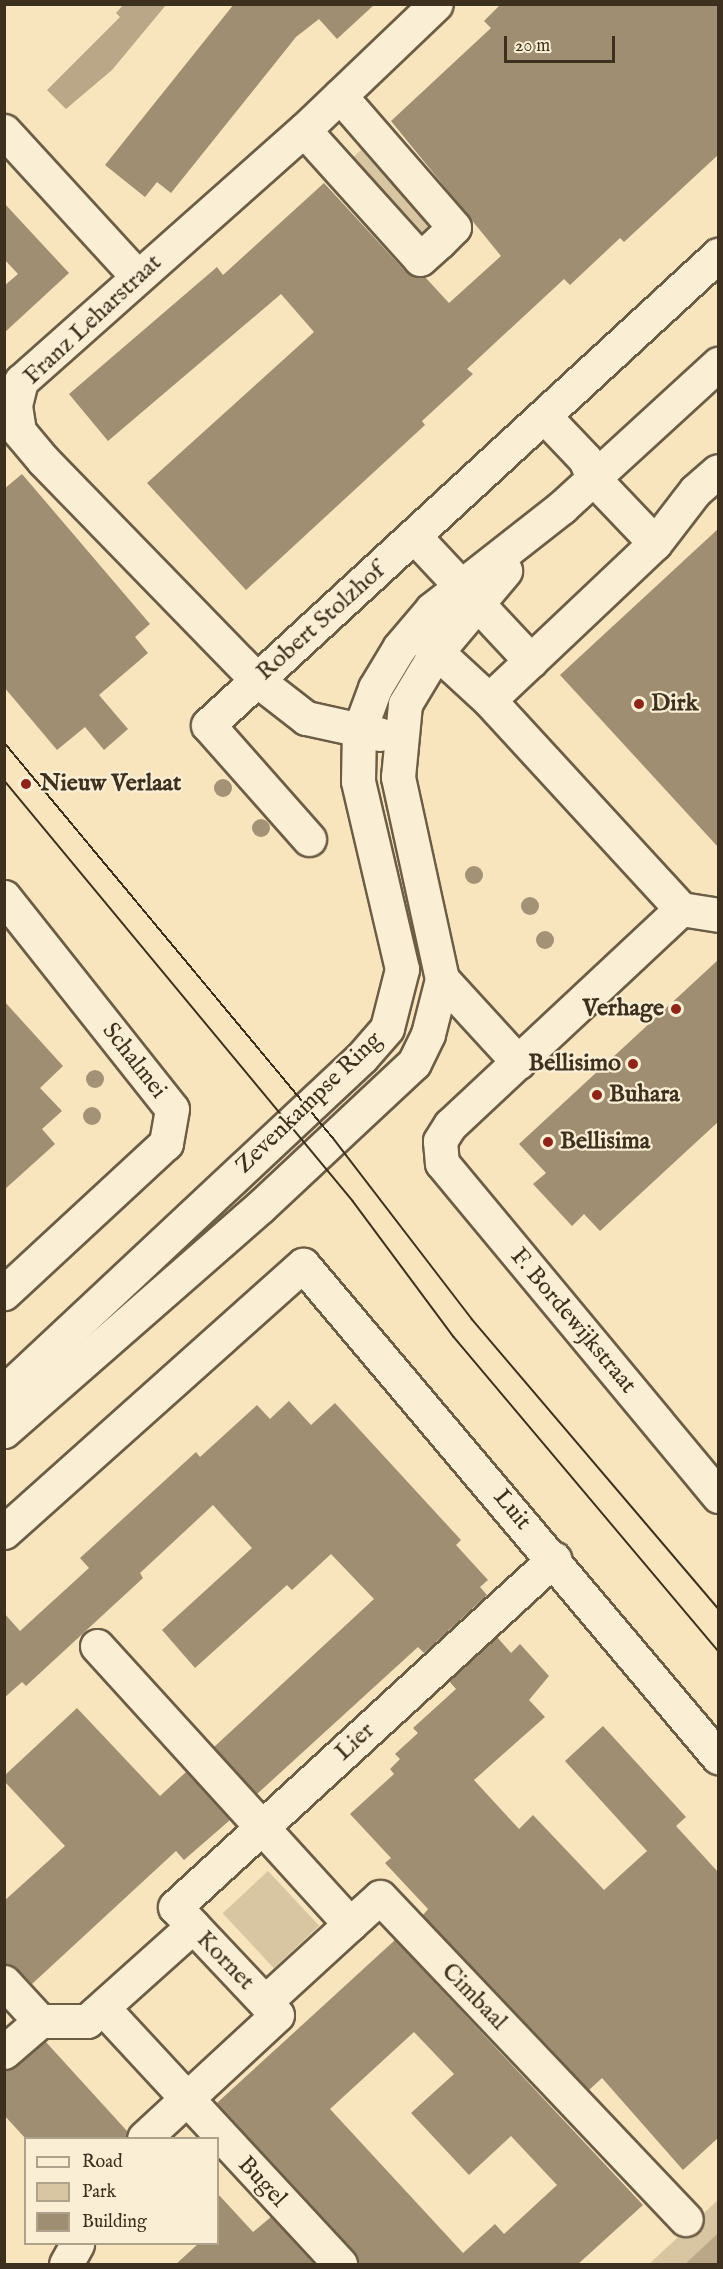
<!DOCTYPE html>
<html>
<head>
<meta charset="utf-8">
<style>
	body { margin:0 }
	#map { position:relative; width:723px; height:2269px; overflow:hidden; background:#f8e5be; font-family:"IM FELL English",serif }
	div>[style] { position:absolute }
	.green>* { inset:0; background:#d8c6a3; transform-origin:0 0 }
	.water>* { inset:0; background:#b9a788 }
	.building>* { inset:0; background:#9f8e71 }
	.roads { filter:drop-shadow(2px 0 #6c5d46) drop-shadow(-2px 0 #6c5d46) drop-shadow(0 2px #6c5d46) drop-shadow(0 -2px #6c5d46) }
	.minor>* { height:33px; margin:-16.5px; padding:0 16.5px; transform-origin:16.5px; border-radius:16.5px; background:#faeed5 }
	.tram>* { height:1.5px; margin:-0.75px; padding:0 0.75px; transform-origin:0.75px; border-radius:0.75px; background:#3e301e }
	.trees>* { width:18px; height:18px; margin:-9px; border-radius:50%; background:#a39275 }
	.dots>* { width:16px; height:16px; translate:-50% -50%; box-sizing:border-box; border:3px solid #faeed5; border-radius:50% }
	span { translate:-50% -50%; white-space:nowrap; text-align:center; line-height:1.15; -webkit-text-stroke:4.5px #faeed5; paint-order:stroke }
	.street-label { font-size:24px; color:#3e301e }
	.poi-label { font-size:24px; color:#3e301e; font-weight:700 }
	.left { translate:0 -50%; text-align:left }
	.right { translate:-100% -50%; text-align:right }
	.frame { position:absolute; inset:0; border:6px solid #3e301e; pointer-events:none }
	.legend { position:absolute; left:24px; top:2137px; width:195px; height:108px; box-sizing:border-box; background:#faeed5; border:2px solid #afa28c; margin:0; padding:8px 10px; list-style:none; font-size:18px; color:#3e301e }
	.legend li { display:flex; align-items:center; gap:12px; height:30px }
	.legend b { width:30px; border:2px solid #afa28c }
	.scale { position:absolute; left:504px; top:36px; width:111px; height:27px; box-sizing:border-box; border:3px solid #3e301e; border-top:0; padding-left:8px; font-size:18px; line-height:21px; white-space:nowrap; color:#3e301e; -webkit-text-stroke:4px #faeed5; paint-order:stroke }
</style>
</head>
<body>
<div id="map">
	<div class="green">
		<div style="left:371px;top:141px;width:113px;height:34px;rotate:48deg"></div>
		<div style="left:268px;top:1871px;width:75px;height:62px;rotate:47deg"></div>
		<div style="clip-path:polygon(718px 2200px,718px 2233px,685px 2264px,649px 2264px)"></div>
	</div>
	<div class="water">
		<div style="clip-path:polygon(124px 4px,166px 5px,112px 70px,66px 109px,47px 90px,120px 17px,116px 13px)"></div>
		<div style="clip-path:polygon(718px 2233px,718px 2264px,685px 2264px)"></div>
	</div>
	<div class="building">
		<div style="clip-path:polygon(234px 4px,375px 4px,337px 39px,319px 19px,296px 37px,171px 193px,157px 182px,145px 197px,105px 165px)"></div>
		<div style="clip-path:polygon(501px 4px,718px 4px,718px 155px,624px 242px,620px 238px,570px 285px,564px 279px,467px 369px,473px 374px,422px 421px,425px 425px,246px 590px,147px 483px,314px 332px,281px 294px,108px 441px,69px 394px,217px 267px,223px 275px,324px 183px,406px 272px,425px 277px,449px 303px,501px 256px,391px 121px,491px 28px,484px 21px)"></div>
		<div style="clip-path:polygon(4px 203px,69px 273px,4px 333px,4px 286px,18px 274px,4px 259px)"></div>
		<div style="clip-path:polygon(22px 474px,150px 624px,135px 637px,148px 653px,99px 695px,128px 729px,104px 750px,85px 727px,57px 750px,4px 687px,4px 489px)"></div>
		<div style="clip-path:polygon(718px 529px,718px 847px,560px 675px)"></div>
		<div style="clip-path:polygon(718px 960px,718px 1122px,600px 1231px,584px 1214px,572px 1226px,533px 1184px,546px 1173px,519px 1144px)"></div>
		<div style="clip-path:polygon(4px 1001px,63px 1066px,40px 1088px,62px 1111px,42px 1129px,55px 1144px,4px 1190px)"></div>
		<div style="clip-path:polygon(289px 1401px,311px 1425px,335px 1403px,461px 1540px,456px 1545px,488px 1580px,480px 1587px,487px 1595px,424px 1653px,418px 1647px,257px 1794px,214px 1747px,374px 1599px,331px 1554px,292px 1590px,287px 1585px,195px 1668px,162px 1630px,252px 1548px,213px 1505px,140px 1573px,143px 1578px,26px 1686px,22px 1682px,4px 1698px,4px 1613px,20px 1631px,89px 1568px,80px 1558px,196px 1452px,200px 1457px,257px 1405px,270px 1419px)"></div>
		<div style="clip-path:polygon(497px 1637px,511px 1653px,520px 1644px,549px 1676px,529px 1700px,545px 1717px,474px 1780px,519px 1829px,533px 1815px,604px 1890px,647px 1851px,565px 1761px,603px 1726px,686px 1817px,676px 1826px,718px 1872px,718px 2138px,683px 2170px,602px 2078px,589px 2090px,423px 1915px,428px 1909px,385px 1863px,391px 1858px,350px 1814px,394px 1774px,390px 1769px,400px 1759px,395px 1754px,418px 1733px,413px 1728px,456px 1689px,449px 1681px)"></div>
		<div style="clip-path:polygon(77px 1708px,160px 1796px,186px 1772px,230px 1820px,184px 1860px,176px 1851px,32px 1984px,17px 1969px,4px 1964px,4px 1901px,65px 1846px,4px 1781px,4px 1776px)"></div>
		<div style="clip-path:polygon(evenodd,395px 1940px,643px 2205px,577px 2265px,358px 2265px,354px 2251px,217px 2103px,395px 1940px,414px 2032px,454px 2074px,411px 2113px,469px 2175px,511px 2136px,557px 2185px,504px 2234px,495px 2224px,463px 2253px,330px 2109px,414px 2032px)"></div>
		<div style="clip-path:polygon(45px 2041px,127px 2131px,126px 2139px,26px 2139px,4px 2115px,4px 2070px,16px 2066px)"></div>
		<div style="clip-path:polygon(218px 2194px,253px 2232px,271px 2217px,315px 2265px,175px 2265px,198px 2244px,218px 2244px)"></div>
	</div>
	<div class="roads">
		<div class="minor">
			<div style="left:304px;top:130px;width:173px;rotate:48deg"></div>
			<div style="left:420px;top:259px;width:25px;rotate:-42deg"></div>
			<div style="left:439px;top:242px;width:21px;rotate:-45deg"></div>
			<div style="left:454px;top:227px;width:174px;rotate:-131deg"></div>
			<div style="left:4px;top:131px;width:197px;rotate:47.5deg"></div>
			<div style="left:545px;top:417px;width:58px;rotate:46.4deg"></div>
			<div style="left:585px;top:459px;width:21px;rotate:67deg"></div>
			<div style="left:593px;top:478px;width:90px;rotate:46.4deg"></div>
			<div style="left:414px;top:536px;width:171px;rotate:46.9deg"></div>
			<div style="left:414px;top:631px;width:102px;rotate:42.6deg"></div>
			<div style="left:489px;top:700px;width:284px;rotate:47.4deg"></div>
			<div style="left:681px;top:909px;width:316px;rotate:136.9deg"></div>
			<div style="left:450px;top:1125px;width:19px;rotate:122deg"></div>
			<div style="left:440px;top:1141px;width:22px;rotate:85deg"></div>
			<div style="left:442px;top:1163px;width:433px;rotate:50.3deg"></div>
			<div style="left:489px;top:700px;width:228px;rotate:-43.4deg"></div>
			<div style="left:655px;top:543px;width:66px;rotate:-52.4deg"></div>
			<div style="left:695px;top:491px;width:30px;rotate:-41deg"></div>
			<div style="left:379px;top:734px;width:75px;rotate:-167.6deg"></div>
			<div style="left:306px;top:718px;width:62px;rotate:-142.2deg"></div>
			<div style="left:257px;top:680px;width:307px;rotate:-134.2deg"></div>
			<div style="left:43px;top:460px;width:38px;rotate:-130deg"></div>
			<div style="left:19px;top:431px;width:26px;rotate:-99deg"></div>
			<div style="left:15px;top:405px;width:25px;rotate:-76deg"></div>
			<div style="left:21px;top:381px;width:378px;rotate:-41.6deg"></div>
			<div style="left:304px;top:130px;width:182px;rotate:-43.7deg"></div>
			<div style="left:309px;top:839px;width:152px;rotate:-131.5deg"></div>
			<div style="left:208px;top:725px;width:694px;rotate:-42.66deg"></div>
			<div style="left:4px;top:897px;width:270px;rotate:51.6deg"></div>
			<div style="left:172px;top:1109px;width:35px;rotate:100deg"></div>
			<div style="left:166px;top:1143px;width:221px;rotate:137.2deg"></div>
			<div style="left:681px;top:909px;width:37px;rotate:9deg"></div>
			<div style="left:442px;top:979px;width:113px;rotate:47.5deg"></div>
			<div style="left:4px;top:1392px;width:490px;rotate:-43.1deg"></div>
			<div style="left:362px;top:1057px;width:38px;rotate:-49deg"></div>
			<div style="left:387px;top:1028px;width:61px;rotate:-75.7deg"></div>
			<div style="left:402px;top:969px;width:193px;rotate:-103.2deg"></div>
			<div style="left:358px;top:781px;width:50px;rotate:-88.9deg"></div>
			<div style="left:359px;top:731px;width:46px;rotate:-69.6deg"></div>
			<div style="left:375px;top:688px;width:47px;rotate:-59deg"></div>
			<div style="left:399px;top:648px;width:51px;rotate:-49.8deg"></div>
			<div style="left:432px;top:609px;width:165px;rotate:-38.1deg"></div>
			<div style="left:562px;top:507px;width:212px;rotate:-42.5deg"></div>
			<div style="left:4px;top:1431px;width:340px;rotate:-41.2deg"></div>
			<div style="left:260px;top:1207px;width:211px;rotate:-43.1deg"></div>
			<div style="left:414px;top:1063px;width:32px;rotate:-64deg"></div>
			<div style="left:428px;top:1034px;width:57px;rotate:-75.7deg"></div>
			<div style="left:442px;top:979px;width:207px;rotate:-102.3deg"></div>
			<div style="left:398px;top:777px;width:73px;rotate:-84.5deg"></div>
			<div style="left:405px;top:704px;width:58px;rotate:-59deg"></div>
			<div style="left:435px;top:654px;width:109px;rotate:-49.9deg"></div>
			<div style="left:4px;top:1532px;width:401px;rotate:-41.8deg"></div>
			<div style="left:303px;top:1265px;width:644px;rotate:49.85deg"></div>
			<div style="left:97px;top:1646px;width:376px;rotate:47.7deg"></div>
			<div style="left:350px;top:1924px;width:40px;rotate:-42deg"></div>
			<div style="left:380px;top:1897px;width:444px;rotate:46.5deg"></div>
			<div style="left:193px;top:1926px;width:26px;rotate:-133deg"></div>
			<div style="left:175px;top:1907px;width:515px;rotate:-42.56deg"></div>
			<div style="left:4px;top:1982px;width:53px;rotate:47.3deg"></div>
			<div style="left:265px;top:2002px;width:115px;rotate:-42.5deg"></div>
			<div style="left:103px;top:2008px;width:349px;rotate:47.2deg"></div>
			<div style="left:40px;top:2021px;width:47px"></div>
			<div style="left:87px;top:2021px;width:142px;rotate:-41.9deg"></div>
			<div style="left:193px;top:1926px;width:122px;rotate:46.7deg"></div>
			<div style="left:277px;top:2015px;width:181px;rotate:137.2deg"></div>
			<div style="left:4px;top:2052px;width:48px;rotate:-40.7deg"></div>
			<div style="left:66px;top:2264px;width:23px;rotate:-61deg"></div>
		</div>
	</div>
	<div class="tram">
		<div style="left:4px;top:742px;width:516px;rotate:50.27deg"></div>
		<div style="left:334px;top:1139px;width:227px;rotate:52.5deg"></div>
		<div style="left:472px;top:1319px;width:380px;rotate:49.6deg"></div>
		<div style="left:4px;top:780px;width:547px;rotate:50.34deg"></div>
		<div style="left:353px;top:1201px;width:169px;rotate:53.4deg"></div>
		<div style="left:454px;top:1337px;width:410px;rotate:49.9deg"></div>
	</div>
	<div class="trees">
		<div style="left:223px;top:788px"></div>
		<div style="left:261px;top:828px"></div>
		<div style="left:474px;top:875px"></div>
		<div style="left:530px;top:906px"></div>
		<div style="left:545px;top:940px"></div>
		<div style="left:95px;top:1079px"></div>
		<div style="left:92px;top:1116px"></div>
	</div>
	<div class="dots">
		<div style="left:639px;top:704px;background:#8f2418"></div>
		<div style="left:26px;top:784px;background:#8f2418"></div>
		<div style="left:676px;top:1009px;background:#8f2418"></div>
		<div style="left:633px;top:1064px;background:#8f2418"></div>
		<div style="left:597px;top:1095px;background:#8f2418"></div>
		<div style="left:548px;top:1142px;background:#8f2418"></div>
	</div>
	<div class="street-label">
		<span style="left:93px;top:320px;rotate:-43deg">Franz Leharstraat</span>
		<span style="left:321px;top:622px;rotate:-42deg">Robert Stolzhof</span>
		<span style="left:134px;top:1061px;rotate:52deg">Schalmei</span>
		<span style="left:309px;top:1103px;rotate:-44deg">Zevenkampse Ring</span>
		<span style="left:573px;top:1321px;rotate:50deg">F. Bordewijkstraat</span>
		<span style="left:512px;top:1510px;rotate:50deg">Luit</span>
		<span style="left:355px;top:1742px;rotate:-43deg">Lier</span>
		<span style="left:225px;top:1961px;rotate:46deg">Kornet</span>
		<span style="left:474px;top:1997px;rotate:46deg">Cimbaal</span>
		<span style="left:262px;top:2182px;rotate:47deg">Bugel</span>
	</div>
	<div class="poi-label">
		<span class="left" style="left:651px;top:704px">Dirk</span>
		<span class="left" style="left:40px;top:784px">Nieuw Verlaat</span>
		<span class="right" style="left:664px;top:1009px">Verhage</span>
		<span class="right" style="left:621px;top:1064px">Bellisimo</span>
		<span class="left" style="left:609px;top:1095px">Buhara</span>
		<span class="left" style="left:560px;top:1142px">Bellisima</span>
	</div>
	<div class="frame"></div>
	<ul class="legend">
	<li><b style="height:8px;background:#faeed5"></b>Road</li>
	<li><b style="height:16px;background:#d8c6a3"></b>Park</li>
	<li><b style="height:16px;background:#9f8e71"></b>Building</li>
	</ul>
	<div class="scale">20 m</div>
</div>
</body>
</html>
